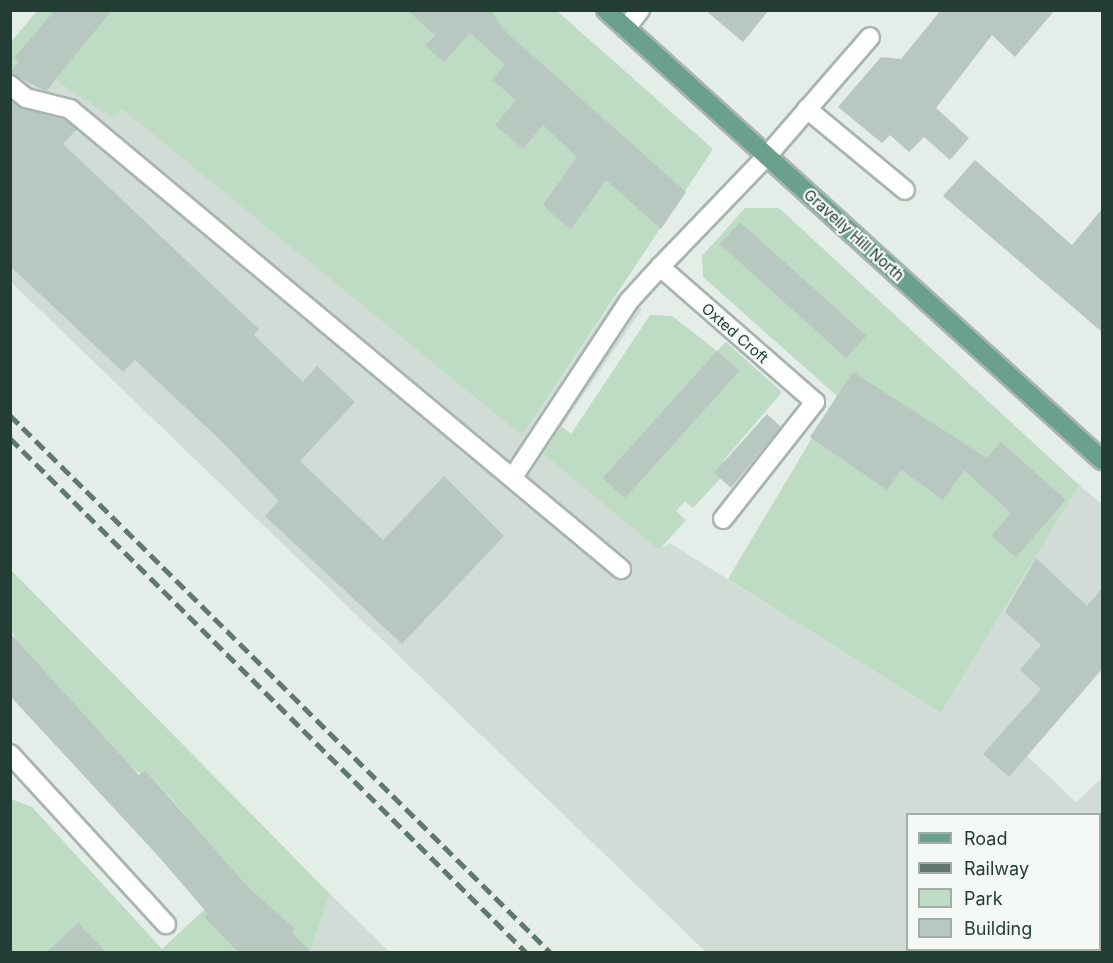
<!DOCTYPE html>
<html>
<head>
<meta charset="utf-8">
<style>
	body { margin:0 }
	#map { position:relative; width:1113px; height:963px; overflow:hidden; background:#e4ede8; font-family:Inter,sans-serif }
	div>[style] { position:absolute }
	.built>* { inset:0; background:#d2dcd7 }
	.green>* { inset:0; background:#bedcc3 }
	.building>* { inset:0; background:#b9c7c1; transform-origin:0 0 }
	.roads { filter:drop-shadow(2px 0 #a7b5ae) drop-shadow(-2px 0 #a7b5ae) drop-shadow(0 2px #a7b5ae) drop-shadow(0 -2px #a7b5ae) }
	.minor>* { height:18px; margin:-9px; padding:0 9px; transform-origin:9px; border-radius:9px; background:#fff }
	.major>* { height:18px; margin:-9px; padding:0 9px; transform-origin:9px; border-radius:9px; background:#6ba08d }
	.rail>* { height:4.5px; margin-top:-2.25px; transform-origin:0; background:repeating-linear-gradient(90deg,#5f796f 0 12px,transparent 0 18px) }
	span { translate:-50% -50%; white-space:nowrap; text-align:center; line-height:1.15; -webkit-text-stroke:4.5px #f4f9f6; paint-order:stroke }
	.street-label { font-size:15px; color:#243d34 }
	.frame { position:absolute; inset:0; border:12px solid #243d34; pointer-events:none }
	.legend { position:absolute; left:906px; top:813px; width:195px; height:138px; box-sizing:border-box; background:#f4f9f6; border:2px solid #a1aea8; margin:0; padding:8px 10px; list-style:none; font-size:18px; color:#243d34 }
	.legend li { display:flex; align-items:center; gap:12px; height:30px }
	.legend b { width:30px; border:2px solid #a1aea8 }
</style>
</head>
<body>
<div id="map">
	<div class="built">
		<div style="clip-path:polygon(evenodd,10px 69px,47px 92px,55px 80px,114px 119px,121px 108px,522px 436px,617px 295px,642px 309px,543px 454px,659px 549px,670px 543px,941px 713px,1079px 485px,1102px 504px,1102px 669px,1027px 756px,1076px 802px,1102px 778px,1102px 952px,706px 952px,11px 282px,10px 69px,908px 814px,1100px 814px,1100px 950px,908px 950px,908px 814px)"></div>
		<div style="clip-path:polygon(330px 894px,390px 952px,310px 952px)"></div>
	</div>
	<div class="green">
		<div style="clip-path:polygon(37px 11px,557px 11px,713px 149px,522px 436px,122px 109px,114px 119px,55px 80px,47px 93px,11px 69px,10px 43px)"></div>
		<div style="clip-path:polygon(745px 208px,779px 208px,1079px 485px,941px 713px,728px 579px,837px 396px,703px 277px,702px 256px)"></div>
		<div style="clip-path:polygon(650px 315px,672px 316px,717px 351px,726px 342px,782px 392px,724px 460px,731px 467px,693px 508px,685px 501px,676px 511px,686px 520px,659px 550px,543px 454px,561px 426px,571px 434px)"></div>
		<div style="clip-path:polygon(10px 569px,330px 894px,310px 952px,11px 952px,11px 799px,32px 807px,162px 949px,239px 877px,168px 826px,183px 812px,145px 770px,140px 774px,132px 767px,19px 645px,11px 630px)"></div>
	</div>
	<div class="building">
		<div style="clip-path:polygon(55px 10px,112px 10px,46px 91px,10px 73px,19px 61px,14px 58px)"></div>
		<div style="clip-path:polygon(407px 10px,490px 10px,506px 32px,686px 192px,661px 229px,606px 180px,571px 229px,557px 218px,543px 205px,577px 157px,543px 125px,523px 149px,495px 125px,516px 100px,492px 80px,505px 65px,470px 33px,444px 62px,425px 46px,435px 35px)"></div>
		<div style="clip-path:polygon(705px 10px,769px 10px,743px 42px)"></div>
		<div style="clip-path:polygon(941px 10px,1055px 10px,1015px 57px,992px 35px,936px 108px,969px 138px,950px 160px,924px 137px,909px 152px,890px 135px,882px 143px,838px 107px,881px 57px,901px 59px)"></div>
		<div style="clip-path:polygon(10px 100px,65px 119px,77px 129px,63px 144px,259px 329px,254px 335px,303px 382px,317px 366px,355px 402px,300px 461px,383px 540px,444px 476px,504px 536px,402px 644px,265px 516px,279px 501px,220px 440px,135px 360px,123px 372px,10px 266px)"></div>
		<div style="clip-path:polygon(975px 160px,1072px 245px,1102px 209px,1102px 332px,943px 196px)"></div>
		<div style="left:740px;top:222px;width:170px;height:30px;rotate:42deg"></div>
		<div style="left:717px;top:351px;width:30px;height:171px;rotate:42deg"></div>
		<div style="clip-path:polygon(853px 372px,987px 458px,1001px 442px,1066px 500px,1016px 557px,991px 536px,1011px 513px,964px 470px,943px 500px,901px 470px,887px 490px,810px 437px)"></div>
		<div style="clip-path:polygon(767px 414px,781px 427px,731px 488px,714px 473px)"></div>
		<div style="clip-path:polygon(1036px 558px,1087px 606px,1102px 588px,1102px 669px,1009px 777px,983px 754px,1041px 689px,1020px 670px,1041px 645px,1005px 612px)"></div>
		<div style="clip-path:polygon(10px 633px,139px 775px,145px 770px,247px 886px,295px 929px,292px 933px,311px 952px,238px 952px,204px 917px,208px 914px,159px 857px,10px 696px)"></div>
		<div style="clip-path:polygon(78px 923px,106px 952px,47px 952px)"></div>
	</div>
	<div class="roads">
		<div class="minor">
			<div style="left:626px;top:28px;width:23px;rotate:-52deg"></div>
			<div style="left:10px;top:85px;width:21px;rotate:39deg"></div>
			<div style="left:26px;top:98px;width:45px;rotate:14deg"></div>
			<div style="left:70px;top:109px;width:718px;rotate:39.86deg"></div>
			<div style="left:807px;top:109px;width:127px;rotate:39.6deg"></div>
			<div style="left:513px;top:477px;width:211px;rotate:-56.6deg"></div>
			<div style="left:629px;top:301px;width:46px;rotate:-47.6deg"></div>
			<div style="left:723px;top:519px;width:149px;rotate:-51.8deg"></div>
			<div style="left:815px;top:402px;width:206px;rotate:-138.9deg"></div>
			<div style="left:660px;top:267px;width:154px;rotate:-46.1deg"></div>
			<div style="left:767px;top:156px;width:157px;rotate:-49.1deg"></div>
			<div style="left:10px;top:754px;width:231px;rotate:47.5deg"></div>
		</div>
		<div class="major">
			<div style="left:606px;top:10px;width:670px;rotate:42.22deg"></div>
		</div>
	</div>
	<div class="rail">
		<div style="left:10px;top:415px;width:762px;rotate:44.84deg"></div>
		<div style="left:10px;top:438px;width:728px;rotate:44.89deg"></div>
	</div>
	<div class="street-label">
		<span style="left:854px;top:235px;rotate:42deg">Gravelly Hill North</span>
		<span style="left:735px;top:333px;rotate:41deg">Oxted Croft</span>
	</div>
	<div class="frame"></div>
	<ul class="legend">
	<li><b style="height:8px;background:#6ba08d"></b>Road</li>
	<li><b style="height:8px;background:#5f796f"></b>Railway</li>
	<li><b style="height:16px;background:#bedcc3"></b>Park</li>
	<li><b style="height:16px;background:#b9c7c1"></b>Building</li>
	</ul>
</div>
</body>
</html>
